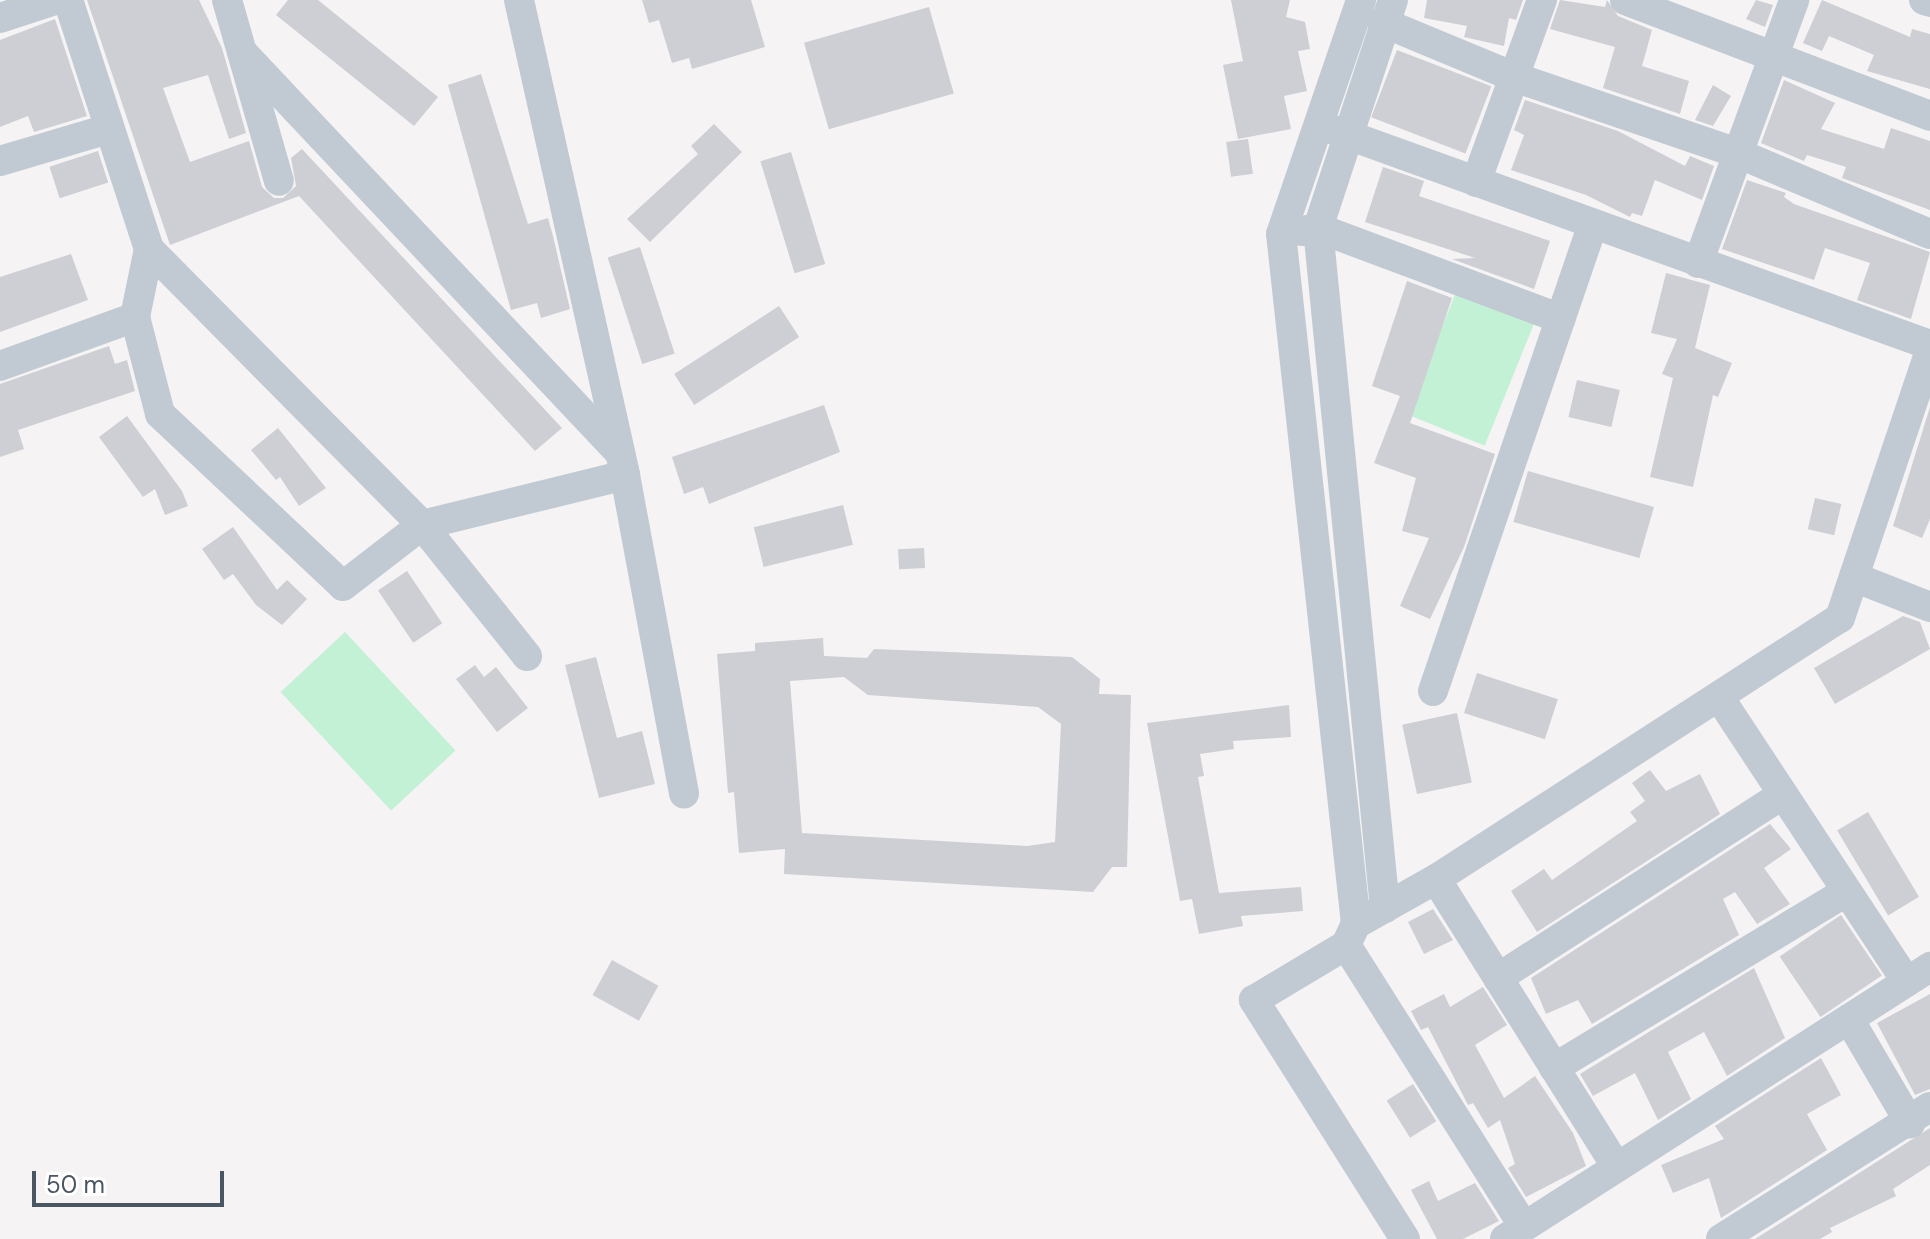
<!DOCTYPE html>
<html>
<head>
<meta charset="utf-8">
<style>
	body { margin:0 }
	#map { position:relative; width:1930px; height:1239px; overflow:hidden; background:#f5f3f3; font-family:"DM Sans",sans-serif }
	div>[style] { position:absolute }
	.green>* { inset:0; background:#c3f1d5; transform-origin:0 0 }
	.building>* { inset:0; background:#cdcfd5; transform-origin:0 0 }
	.street>* { height:30px; margin:-15px; padding:0 15px; transform-origin:15px; border-radius:15px; background:#c1cad2 }
	span { translate:-50% -50%; white-space:nowrap; text-align:center; line-height:1.15; -webkit-text-stroke:6px #fff; paint-order:stroke }
	.scale { position:absolute; left:32px; top:1171px; width:192px; height:36px; box-sizing:border-box; border:4px solid #4a5661; border-top:0; padding-left:10px; font-size:24px; line-height:28px; white-space:nowrap; color:#4a5661; -webkit-text-stroke:6px #fff; paint-order:stroke }
</style>
</head>
<body>
<div id="map">
	<div class="green">
		<div style="left:1457px;top:290px;width:84px;height:134px;rotate:22deg"></div>
		<div style="left:345px;top:632px;width:162px;height:88px;rotate:47deg"></div>
	</div>
	<div class="building">
		<div style="clip-path:polygon(87px 0,199px 0,222px 48px,246px 133px,229px 139px,208px 75px,163px 88px,190px 162px,249px 141px,262px 187px,274px 198px,283px 198px,296px 186px,291px 158px,302px 149px,562px 428px,535px 451px,299px 196px,170px 245px)"></div>
		<div style="clip-path:polygon(288px 0,318px 0,438px 97px,414px 126px,276px 15px)"></div>
		<div style="clip-path:polygon(642px 0,751px 0,765px 47px,692px 69px,689px 58px,672px 63px,659px 20px,649px 23px)"></div>
		<div style="clip-path:polygon(1231px 0,1290px 0,1286px 17px,1305px 22px,1310px 49px,1298px 51px,1307px 91px,1284px 96px,1291px 129px,1238px 139px,1223px 65px,1243px 61px)"></div>
		<div style="clip-path:polygon(1427px 0,1523px 0,1516px 20px,1509px 18px,1504px 46px,1464px 37px,1467px 26px,1424px 18px)"></div>
		<div style="clip-path:polygon(1560px 0,1605px 7px,1607px 0,1618px 16px,1652px 30px,1642px 66px,1689px 81px,1680px 114px,1603px 88px,1615px 47px,1550px 29px)"></div>
		<div style="clip-path:polygon(1756px 0,1773px 5px,1765px 27px,1746px 19px)"></div>
		<div style="clip-path:polygon(1822px 0,1910px 37px,1912px 29px,1930px 34px,1930px 89px,1867px 71px,1874px 55px,1829px 36px,1822px 51px,1803px 43px)"></div>
		<div style="left:929px;top:7px;width:90px;height:130px;rotate:74deg"></div>
		<div style="clip-path:polygon(55px 19px,87px 116px,34px 132px,28px 116px,0 127px,0 40px)"></div>
		<div style="left:1397px;top:50px;width:101px;height:72px;rotate:21deg"></div>
		<div style="clip-path:polygon(481px 74px,528px 224px,548px 218px,553px 236px,570px 309px,541px 318px,537px 303px,511px 310px,448px 85px)"></div>
		<div style="clip-path:polygon(1784px 80px,1835px 103px,1821px 129px,1884px 149px,1891px 128px,1930px 141px,1930px 210px,1842px 178px,1846px 167px,1807px 155px,1804px 161px,1761px 143px)"></div>
		<div style="clip-path:polygon(1713px 85px,1731px 96px,1713px 126px,1695px 120px)"></div>
		<div style="clip-path:polygon(1525px 100px,1618px 131px,1685px 166px,1690px 156px,1714px 166px,1702px 200px,1655px 180px,1642px 216px,1632px 213px,1630px 217px,1586px 195px,1511px 170px,1524px 135px,1514px 130px)"></div>
		<div style="clip-path:polygon(714px 124px,742px 152px,650px 242px,627px 219px,698px 154px,691px 146px)"></div>
		<div style="left:1248px;top:139px;width:35px;height:22px;rotate:82deg"></div>
		<div style="left:98px;top:151px;width:33px;height:51px;rotate:72deg"></div>
		<div style="left:791px;top:152px;width:117px;height:32px;rotate:73deg"></div>
		<div style="clip-path:polygon(1383px 167px,1424px 181px,1419px 196px,1550px 241px,1534px 289px,1452px 259px,1475px 258px,1365px 222px)"></div>
		<div style="clip-path:polygon(1747px 180px,1786px 193px,1784px 197px,1794px 204px,1930px 252px,1911px 319px,1857px 300px,1870px 263px,1825px 248px,1814px 280px,1722px 249px)"></div>
		<div style="left:640px;top:247px;width:112px;height:34px;rotate:72deg"></div>
		<div style="clip-path:polygon(71px 254px,88px 300px,0 332px,0 277px)"></div>
		<div style="clip-path:polygon(1666px 273px,1710px 285px,1695px 348px,1732px 363px,1718px 397px,1713px 395px,1693px 487px,1650px 477px,1673px 378px,1662px 374px,1677px 339px,1651px 333px)"></div>
		<div style="clip-path:polygon(1407px 281px,1452px 298px,1410px 423px,1495px 454px,1464px 547px,1430px 619px,1400px 606px,1429px 538px,1402px 531px,1416px 478px,1374px 463px,1400px 396px,1372px 386px)"></div>
		<div style="left:779px;top:306px;width:37px;height:125px;rotate:57deg"></div>
		<div style="clip-path:polygon(109px 346px,115px 364px,127px 360px,135px 391px,18px 430px,24px 449px,0 457px,0 384px)"></div>
		<div style="left:1577px;top:380px;width:44px;height:38px;rotate:13deg"></div>
		<div style="clip-path:polygon(824px 405px,840px 452px,709px 504px,703px 487px,684px 494px,672px 457px)"></div>
		<div style="clip-path:polygon(1930px 407px,1930px 519px,1922px 538px,1893px 526px)"></div>
		<div style="clip-path:polygon(127px 416px,182px 491px,188px 506px,165px 515px,155px 489px,143px 497px,99px 437px)"></div>
		<div style="clip-path:polygon(278px 428px,326px 488px,299px 506px,280px 477px,276px 480px,251px 450px)"></div>
		<div style="left:1528px;top:471px;width:131px;height:53px;rotate:16deg"></div>
		<div style="left:1815px;top:498px;width:27px;height:32px;rotate:13deg"></div>
		<div style="left:843px;top:505px;width:41px;height:92px;rotate:76deg"></div>
		<div style="clip-path:polygon(233px 527px,277px 590px,287px 580px,307px 599px,282px 625px,256px 605px,233px 574px,224px 580px,202px 549px)"></div>
		<div style="left:924px;top:548px;width:20px;height:26px;rotate:87deg"></div>
		<div style="left:407px;top:571px;width:63px;height:35px;rotate:56deg"></div>
		<div style="clip-path:polygon(1903px 616px,1920px 622px,1930px 649px,1835px 704px,1814px 668px)"></div>
		<div style="clip-path:polygon(evenodd,823px 638px,824px 656px,867px 658px,874px 649px,1072px 657px,1100px 679px,1099px 694px,1131px 695px,1127px 867px,1112px 867px,1093px 892px,784px 874px,785px 849px,739px 853px,734px 792px,728px 793px,717px 654px,755px 651px,755px 643px,823px 638px,844px 677px,868px 695px,1038px 707px,1061px 724px,1055px 842px,1027px 846px,802px 833px,790px 681px,844px 677px)"></div>
		<div style="clip-path:polygon(596px 657px,617px 738px,642px 731px,655px 784px,599px 798px,565px 665px)"></div>
		<div style="clip-path:polygon(475px 665px,484px 677px,496px 667px,528px 708px,497px 732px,456px 679px)"></div>
		<div style="left:1477px;top:673px;width:85px;height:42px;rotate:18deg"></div>
		<div style="clip-path:polygon(1289px 705px,1291px 737px,1233px 741px,1234px 749px,1200px 754px,1204px 776px,1198px 777px,1219px 893px,1301px 887px,1303px 911px,1241px 916px,1243px 926px,1199px 934px,1192px 899px,1180px 901px,1147px 723px)"></div>
		<div style="left:1457px;top:713px;width:71px;height:56px;rotate:78deg"></div>
		<div style="clip-path:polygon(1650px 770px,1666px 791px,1700px 774px,1720px 814px,1537px 932px,1511px 891px,1544px 869px,1552px 880px,1637px 821px,1630px 812px,1645px 801px,1632px 783px)"></div>
		<div style="left:1868px;top:812px;width:99px;height:36px;rotate:59deg"></div>
		<div style="clip-path:polygon(1770px 824px,1791px 849px,1764px 868px,1790px 904px,1757px 924px,1735px 892px,1723px 899px,1739px 935px,1592px 1024px,1578px 1000px,1546px 1014px,1531px 978px)"></div>
		<div style="clip-path:polygon(1433px 909px,1453px 940px,1424px 954px,1408px 922px)"></div>
		<div style="left:1841px;top:915px;width:73px;height:74px;rotate:56deg"></div>
		<div style="left:612px;top:960px;width:53px;height:40px;rotate:29deg"></div>
		<div style="clip-path:polygon(1754px 968px,1785px 1038px,1727px 1076px,1704px 1032px,1668px 1052px,1691px 1099px,1658px 1120px,1635px 1073px,1593px 1096px,1580px 1074px)"></div>
		<div style="clip-path:polygon(1483px 987px,1507px 1025px,1475px 1045px,1504px 1098px,1535px 1076px,1573px 1133px,1586px 1166px,1526px 1197px,1508px 1168px,1515px 1164px,1500px 1120px,1488px 1128px,1473px 1103px,1468px 1105px,1428px 1027px,1421px 1030px,1411px 1011px,1444px 994px,1450px 1007px)"></div>
		<div style="clip-path:polygon(1930px 994px,1930px 1089px,1915px 1095px,1877px 1023px)"></div>
		<div style="clip-path:polygon(1821px 1058px,1841px 1095px,1807px 1114px,1827px 1150px,1721px 1218px,1709px 1178px,1673px 1193px,1661px 1165px,1724px 1139px,1715px 1126px)"></div>
		<div style="left:1413px;top:1084px;width:44px;height:31px;rotate:58deg"></div>
		<div style="clip-path:polygon(1930px 1128px,1930px 1165px,1893px 1189px,1896px 1196px,1830px 1228px,1832px 1232px,1820px 1239px,1755px 1239px)"></div>
		<div style="clip-path:polygon(1429px 1181px,1438px 1201px,1475px 1183px,1499px 1221px,1463px 1239px,1437px 1239px,1411px 1190px)"></div>
	</div>
	<div class="street">
		<div style="left:227px;top:0;width:188px;rotate:74deg"></div>
		<div style="left:519px;top:0;width:487px;rotate:77.4deg"></div>
		<div style="left:625px;top:475px;width:324px;rotate:79.5deg"></div>
		<div style="left:1625px;top:0;width:326px;rotate:20.8deg"></div>
		<div style="left:1924px;top:0;width:6px;rotate:18deg"></div>
		<div style="left:0;top:18px;width:58px;rotate:-18.1deg"></div>
		<div style="left:1382px;top:22px;width:143px;rotate:22.6deg"></div>
		<div style="left:1514px;top:77px;width:236px;rotate:18.8deg"></div>
		<div style="left:1737px;top:153px;width:209px;rotate:22.8deg"></div>
		<div style="left:242px;top:52px;width:550px;rotate:46.7deg"></div>
		<div style="left:1334px;top:130px;width:634px;rotate:19.84deg"></div>
		<div style="left:0;top:161px;width:113px;rotate:-16.5deg"></div>
		<div style="left:1476px;top:182px;width:194px;rotate:-70.1deg"></div>
		<div style="left:1302px;top:231px;width:16px;rotate:-11deg"></div>
		<div style="left:1318px;top:228px;width:259px;rotate:20.5deg"></div>
		<div style="left:149px;top:249px;width:388px;rotate:45.3deg"></div>
		<div style="left:422px;top:525px;width:168px;rotate:51.3deg"></div>
		<div style="left:1698px;top:263px;width:280px;rotate:-69.9deg"></div>
		<div style="left:135px;top:317px;width:100px;rotate:75.5deg"></div>
		<div style="left:160px;top:414px;width:251px;rotate:43.2deg"></div>
		<div style="left:343px;top:586px;width:100px;rotate:-37.7deg"></div>
		<div style="left:422px;top:525px;width:209px;rotate:-13.8deg"></div>
		<div style="left:0;top:366px;width:144px;rotate:-19.9deg"></div>
		<div style="left:135px;top:317px;width:69px;rotate:-78.4deg"></div>
		<div style="left:149px;top:249px;width:262px;rotate:-108deg"></div>
		<div style="left:1854px;top:577px;width:82px;rotate:21.5deg"></div>
		<div style="left:1433px;top:691px;width:493px;rotate:-71.1deg"></div>
		<div style="left:1719px;top:697px;width:341px;rotate:56.6deg"></div>
		<div style="left:1436px;top:879px;width:340px;rotate:57.9deg"></div>
		<div style="left:1385px;top:908px;width:683px;rotate:-95.63deg"></div>
		<div style="left:1318px;top:228px;width:240px;rotate:-71.8deg"></div>
		<div style="left:1356px;top:924px;width:694px;rotate:-96.2deg"></div>
		<div style="left:1281px;top:234px;width:247px;rotate:-71.1deg"></div>
		<div style="left:1346px;top:945px;width:333px;rotate:57.7deg"></div>
		<div style="left:1498px;top:978px;width:339px;rotate:-32.8deg"></div>
		<div style="left:1849px;top:1019px;width:121px;rotate:59.6deg"></div>
		<div style="left:1554px;top:1068px;width:342px;rotate:-31.1deg"></div>
		<div style="left:1405px;top:1239px;width:283px;rotate:-122.3deg"></div>
		<div style="left:1254px;top:1000px;width:107px;rotate:-30.9deg"></div>
		<div style="left:1346px;top:945px;width:23px;rotate:-65deg"></div>
		<div style="left:1356px;top:924px;width:92px;rotate:-29.4deg"></div>
		<div style="left:1436px;top:879px;width:481px;rotate:-32.9deg"></div>
		<div style="left:1840px;top:618px;width:283px;rotate:-71.4deg"></div>
		<div style="left:1505px;top:1239px;width:505px;rotate:-32.62deg"></div>
		<div style="left:1721px;top:1239px;width:247px;rotate:-32.3deg"></div>
	</div>
	<div class="scale">50 m</div>
</div>
</body>
</html>
